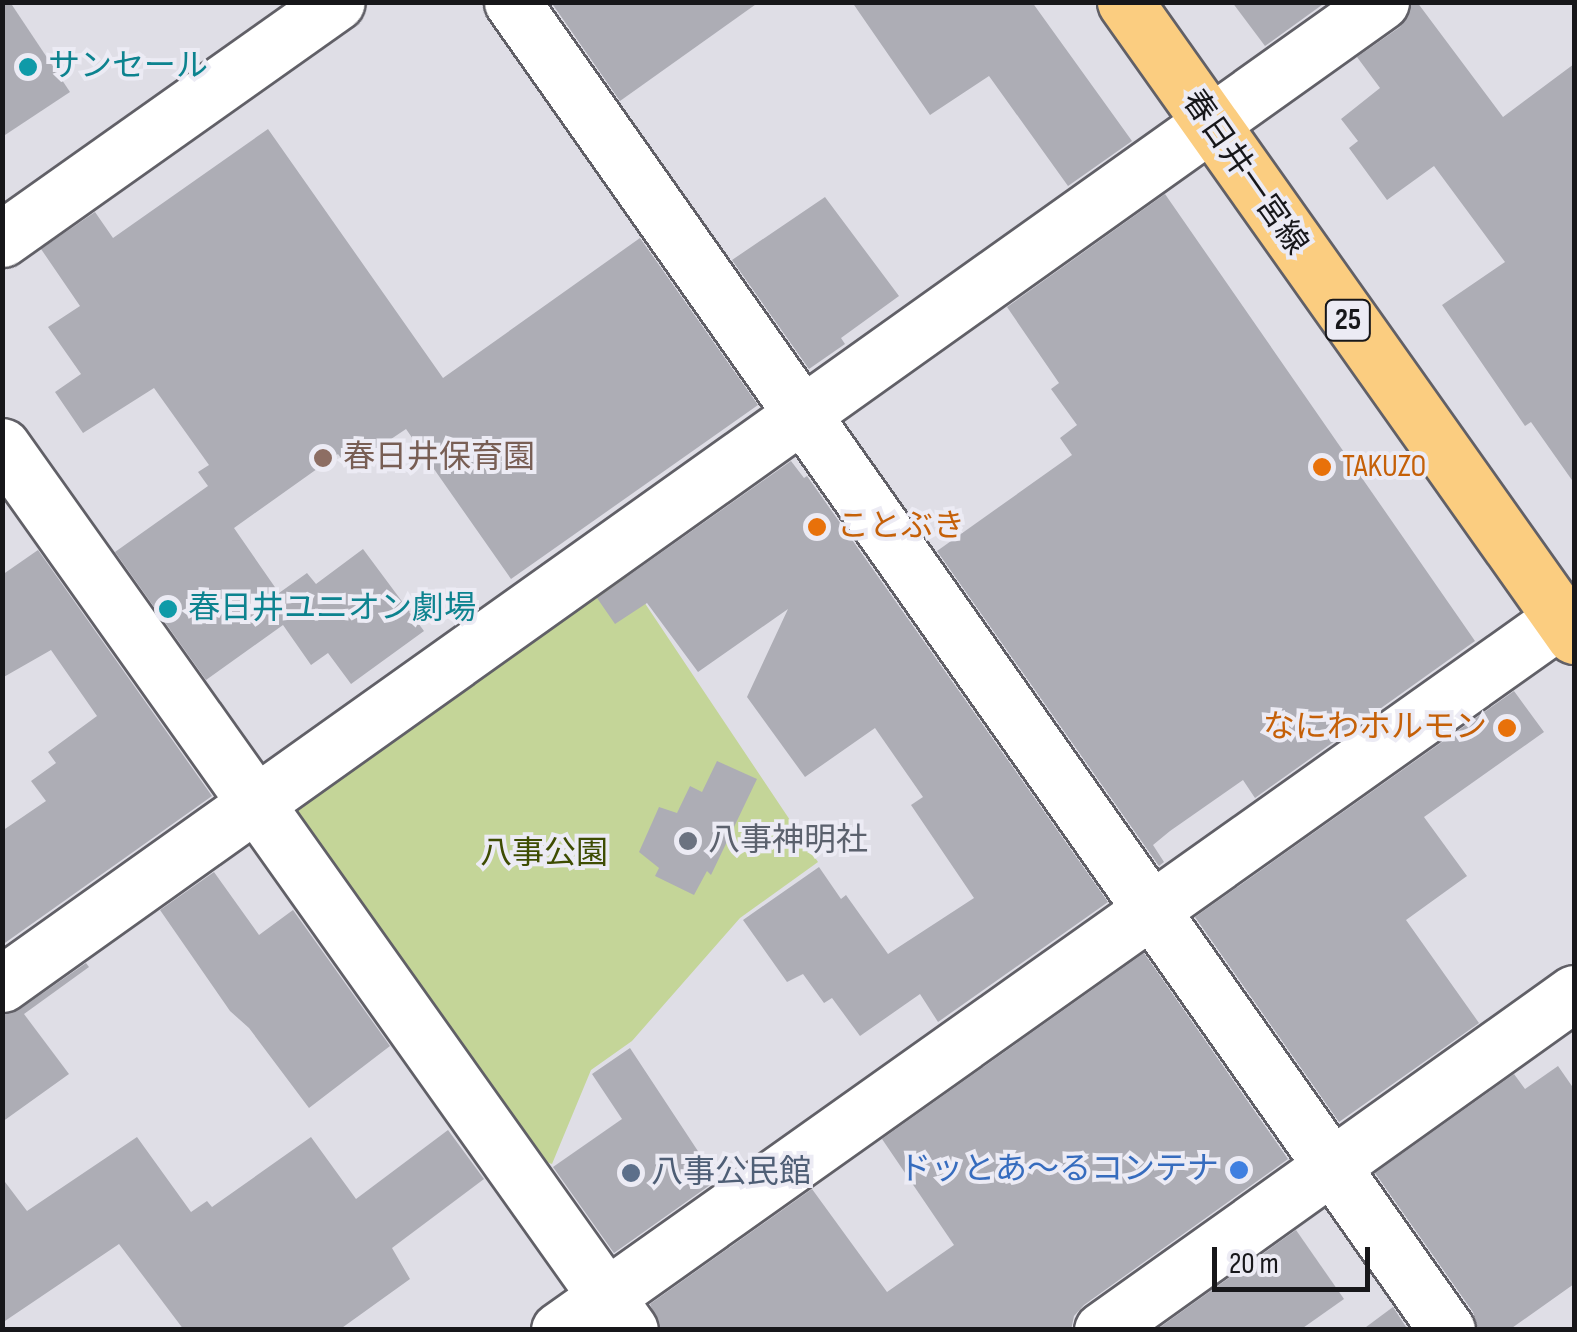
<!DOCTYPE html>
<html>
<head>
<meta charset="utf-8">
<style>
	body { margin:0 }
	#map { position:relative; width:1577px; height:1332px; overflow:hidden; background:#dfdee6; font-family:"Sofia Sans Condensed","Noto Sans JP",sans-serif }
	div>[style] { position:absolute }
	.green>* { inset:0; background:#c4d598 }
	.building>* { inset:0; background:#adadb5 }
	.roads { filter:drop-shadow(2px 0 #616067) drop-shadow(-2px 0 #616067) drop-shadow(0 2px #616067) drop-shadow(0 -2px #616067) }
	.street>* { height:55px; margin:-27.5px; padding:0 27.5px; transform-origin:27.5px; border-radius:27.5px; background:#fff }
	.primary>* { height:55px; margin:-27.5px; padding:0 27.5px; transform-origin:27.5px; border-radius:27.5px; background:#fbcd80 }
	.dots>* { width:28px; height:28px; translate:-50% -50%; box-sizing:border-box; border:5px solid #ecebf4; border-radius:50% }
	span { translate:-50% -50%; white-space:nowrap; text-align:center; line-height:1.15; -webkit-text-stroke:8px #ecebf4; paint-order:stroke }
	.shield-label span { padding:2px 8px; background:#ecebf4; border:2px solid; border-radius:8px; -webkit-text-stroke-width:0 }
	.shield-label { font-size:30px; color:#17171a; font-weight:700 }
	.culture-label { font-size:32px; color:#0d838f }
	.left { translate:0 -50%; text-align:left }
	.street-label { font-size:32px; color:#17171a }
	.education-label { font-size:32px; color:#785e54 }
	.food-label { font-size:32px; color:#c56008 }
	.right { translate:-100% -50%; text-align:right }
	.worship-label { font-size:32px; color:#5b616d }
	.park-label { font-size:32px; color:#3e4c02 }
	.shop-label { font-size:32px; color:#366cbe }
	.service-label { font-size:32px; color:#4e5e75 }
	.frame { position:absolute; inset:0; border:5px solid #17171a; pointer-events:none }
	.scale { position:absolute; left:1212px; top:1247px; width:158px; height:45px; box-sizing:border-box; border:5px solid #17171a; border-top:0; padding-left:12px; font-size:30px; line-height:35px; white-space:nowrap; color:#17171a; -webkit-text-stroke:8px #ecebf4; paint-order:stroke }
</style>
</head>
<body>
<div id="map">
	<div class="green">
		<div style="clip-path:polygon(620px 566px,818px 862px,740px 918px,632px 1041px,591px 1070px,552px 1164px,527px 1155px,287px 803px)"></div>
	</div>
	<div class="building">
		<div style="clip-path:polygon(2px 2px,10px 2px,70px 92px,2px 137px)"></div>
		<div style="clip-path:polygon(551px 2px,759px 2px,620px 101px)"></div>
		<div style="clip-path:polygon(852px 2px,1032px 2px,1132px 141px,1068px 186px,989px 76px,930px 115px)"></div>
		<div style="clip-path:polygon(1232px 2px,1326px 2px,1265px 46px)"></div>
		<div style="clip-path:polygon(1412px 2px,1417px 2px,1503px 117px,1574px 64px,1574px 483px,1531px 422px,1525px 426px,1442px 305px,1505px 262px,1434px 166px,1387px 200px,1349px 148px,1358px 141px,1341px 119px,1380px 88px,1357px 57px,1400px 27px)"></div>
		<div style="clip-path:polygon(268px 129px,443px 378px,640px 238px,758px 405px,511px 579px,406px 429px,348px 468px,338px 454px,234px 528px,279px 593px,307px 573px,316px 584px,363px 549px,424px 631px,351px 684px,328px 653px,311px 665px,283px 625px,206px 680px,115px 552px,208px 486px,198px 472px,209px 465px,154px 388px,83px 433px,55px 392px,81px 374px,48px 327px,80px 306px,41px 249px,95px 212px,113px 238px)"></div>
		<div style="clip-path:polygon(1165px 194px,1475px 641px,1255px 798px,1243px 780px,1170px 831px,1153px 845px,1164px 862px,1159px 866px,937px 551px,1072px 455px,1060px 438px,1077px 425px,1051px 389px,1059px 383px,1007px 307px)"></div>
		<div style="clip-path:polygon(825px 197px,899px 296px,841px 338px,845px 344px,809px 369px,732px 260px)"></div>
		<div style="clip-path:polygon(791px 461px,804px 478px,807px 476px,1108px 902px,938px 1022px,920px 994px,860px 1036px,832px 998px,824px 1003px,803px 974px,787px 982px,743px 920px,819px 867px,841px 899px,846px 895px,888px 954px,974px 898px,911px 805px,923px 797px,875px 728px,805px 777px,747px 697px,788px 609px,698px 672px,647px 603px,615px 624px,597px 598px)"></div>
		<div style="clip-path:polygon(38px 550px,212px 796px,2px 945px,2px 831px,46px 801px,31px 781px,56px 763px,48px 752px,97px 716px,51px 650px,2px 678px,2px 575px)"></div>
		<div style="clip-path:polygon(1514px 691px,1544px 732px,1424px 817px,1467px 876px,1406px 920px,1479px 1023px,1339px 1122px,1195px 917px)"></div>
		<div style="clip-path:polygon(717px 761px,757px 779px,711px 875px,707px 871px,694px 895px,655px 876px,659px 868px,639px 852px,659px 807px,677px 813px,690px 786px,702px 792px)"></div>
		<div style="clip-path:polygon(214px 872px,259px 935px,293px 910px,390px 1046px,309px 1108px,249px 1028px,230px 1011px,160px 910px)"></div>
		<div style="clip-path:polygon(1144px 953px,1288px 1159px,1084px 1305px,1074px 1316px,1071px 1330px,661px 1330px,650px 1304px,812px 1189px,887px 1292px,954px 1245px,882px 1139px)"></div>
		<div style="clip-path:polygon(86px 963px,89px 967px,24px 1014px,69px 1074px,2px 1122px,2px 1015px,20px 1009px)"></div>
		<div style="clip-path:polygon(630px 1048px,717px 1180px,614px 1253px,553px 1167px,622px 1119px,592px 1074px)"></div>
		<div style="clip-path:polygon(1558px 1066px,1574px 1089px,1574px 1284px,1509px 1330px,1478px 1330px,1473px 1312px,1375px 1173px,1514px 1074px,1525px 1089px)"></div>
		<div style="clip-path:polygon(448px 1130px,484px 1179px,392px 1248px,410px 1279px,339px 1330px,184px 1330px,119px 1244px,2px 1323px,2px 1178px,27px 1211px,137px 1137px,191px 1212px,207px 1201px,212px 1207px,311px 1137px,356px 1199px)"></div>
		<div style="clip-path:polygon(1296px 1230px,1344px 1299px,1300px 1330px,1156px 1330px)"></div>
		<div style="clip-path:polygon(1393px 1307px,1408px 1330px,1362px 1330px)"></div>
	</div>
	<div class="roads">
		<div class="street">
			<div style="left:512px;top:2px;width:1624px;rotate:54.85deg"></div>
			<div style="left:2px;top:239px;width:410px;rotate:-35.3deg"></div>
			<div style="left:2px;top:446px;width:1084px;rotate:54.61deg"></div>
			<div style="left:2px;top:984px;width:1693px;rotate:-35.46deg"></div>
			<div style="left:559px;top:1330px;width:1229px;rotate:-35.36deg"></div>
			<div style="left:1102px;top:1330px;width:580px;rotate:-35.53deg"></div>
		</div>
		<div class="primary">
			<div style="left:1125px;top:2px;width:777px;rotate:54.69deg"></div>
		</div>
	</div>
	<div class="dots">
		<div style="left:28px;top:67px;background:#0f9aa8"></div>
		<div style="left:323px;top:458px;background:#8d6e63"></div>
		<div style="left:1322px;top:467px;background:#e8710a"></div>
		<div style="left:817px;top:527px;background:#e8710a"></div>
		<div style="left:168px;top:609px;background:#0f9aa8"></div>
		<div style="left:1507px;top:728px;background:#e8710a"></div>
		<div style="left:688px;top:841px;background:#6b7280"></div>
		<div style="left:1239px;top:1170px;background:#3f7fe0"></div>
		<div style="left:631px;top:1173px;background:#5c6f8a"></div>
	</div>
	<div class="shield-label">
		<span style="left:1348px;top:320px">25</span>
	</div>
	<div class="culture-label">
		<span class="left" style="left:48px;top:67px">サンセール</span>
		<span class="left" style="left:188px;top:609px">春日井ユニオン劇場</span>
	</div>
	<div class="street-label">
		<span style="left:1244px;top:173px;rotate:55deg">春日井一宮線</span>
	</div>
	<div class="education-label">
		<span class="left" style="left:343px;top:458px">春日井保育園</span>
	</div>
	<div class="food-label">
		<span class="left" style="left:1342px;top:467px">TAKUZO</span>
		<span class="left" style="left:837px;top:527px">ことぶき</span>
		<span class="right" style="left:1487px;top:728px">なにわホルモン</span>
	</div>
	<div class="worship-label">
		<span class="left" style="left:708px;top:841px">八事神明社</span>
	</div>
	<div class="park-label">
		<span style="left:544px;top:854px">八事公園</span>
	</div>
	<div class="shop-label">
		<span class="right" style="left:1219px;top:1170px">ドッとあ〜るコンテナ</span>
	</div>
	<div class="service-label">
		<span class="left" style="left:651px;top:1173px">八事公民館</span>
	</div>
	<div class="frame"></div>
	<div class="scale">20 m</div>
</div>
</body>
</html>
